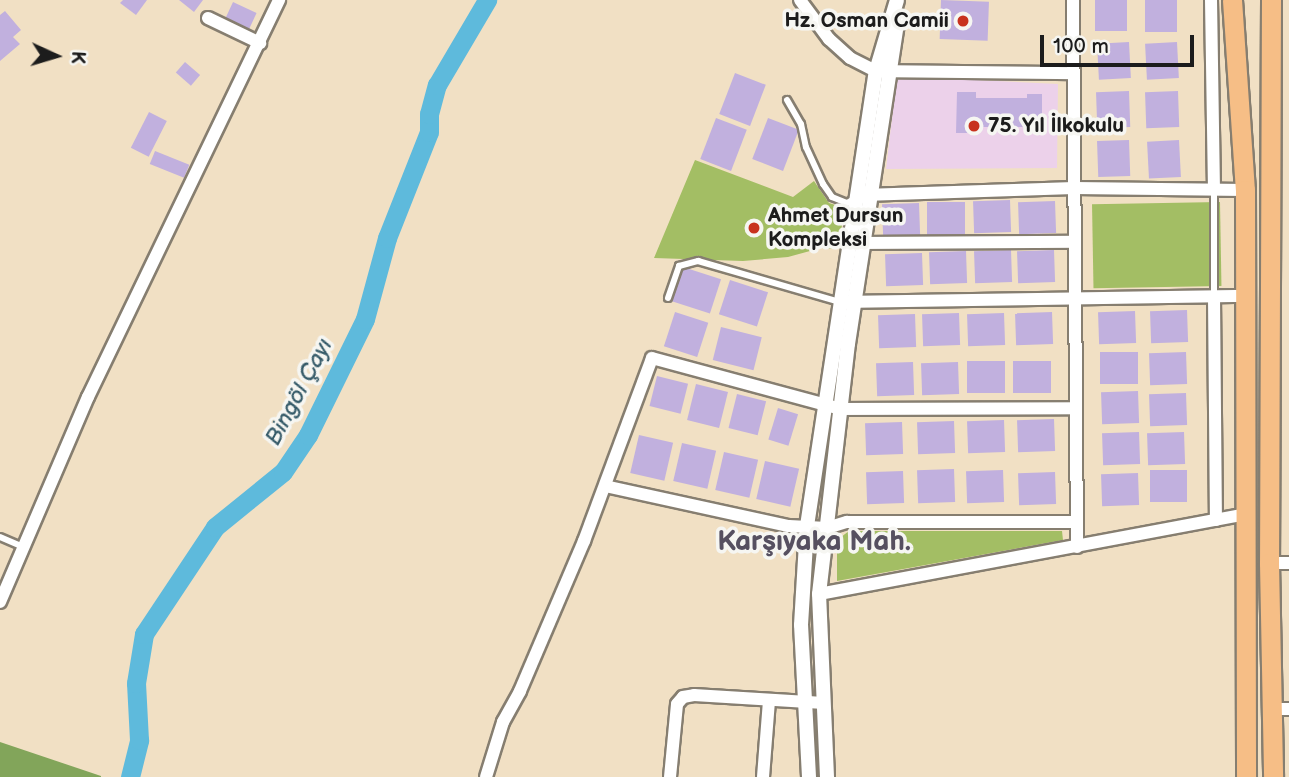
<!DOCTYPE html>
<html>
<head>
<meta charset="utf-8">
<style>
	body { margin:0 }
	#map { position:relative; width:1289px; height:777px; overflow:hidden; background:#f1e0c4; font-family:"Balsamiq Sans",sans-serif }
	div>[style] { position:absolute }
	.built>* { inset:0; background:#ecd1ea }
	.green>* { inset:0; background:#a3be64; transform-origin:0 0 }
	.forest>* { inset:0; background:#82a55a }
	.river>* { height:19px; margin:-9.5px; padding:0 9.5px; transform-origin:9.5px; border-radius:9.5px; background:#5ebadc }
	.building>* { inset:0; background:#c1b0de; transform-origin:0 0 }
	.roads { filter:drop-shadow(2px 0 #867e70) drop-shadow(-2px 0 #867e70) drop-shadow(0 2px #867e70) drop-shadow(0 -2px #867e70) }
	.service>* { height:6px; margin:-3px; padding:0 3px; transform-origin:3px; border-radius:3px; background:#fff }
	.minor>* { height:12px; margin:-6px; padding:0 6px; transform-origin:6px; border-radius:6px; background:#fff }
	.tertiary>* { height:14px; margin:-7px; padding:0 7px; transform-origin:7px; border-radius:7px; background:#fff }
	.trunk>* { height:19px; margin:-9.5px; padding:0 9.5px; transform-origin:9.5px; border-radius:9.5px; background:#f6be86 }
	.dots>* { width:19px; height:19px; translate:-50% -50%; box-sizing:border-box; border:4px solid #f6f6f2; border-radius:50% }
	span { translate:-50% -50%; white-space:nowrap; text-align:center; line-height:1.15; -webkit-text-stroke:7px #f6f6f2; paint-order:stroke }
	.poi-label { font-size:21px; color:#1c1c1c; font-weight:700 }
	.right { translate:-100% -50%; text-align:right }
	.left { translate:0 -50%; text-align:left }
	.water-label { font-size:23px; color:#365b69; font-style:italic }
	.district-label { font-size:28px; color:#565060; font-weight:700 }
	.north { position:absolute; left:21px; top:21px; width:70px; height:70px; -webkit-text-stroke:5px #f6f6f2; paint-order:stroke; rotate:94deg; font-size:19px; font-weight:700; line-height:28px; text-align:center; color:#1c1c1c }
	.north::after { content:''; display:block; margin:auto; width:24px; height:32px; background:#1c1c1c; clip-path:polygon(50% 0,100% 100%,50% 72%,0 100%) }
	.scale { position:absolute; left:1040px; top:35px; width:154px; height:32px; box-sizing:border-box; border:4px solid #1c1c1c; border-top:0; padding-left:9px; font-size:21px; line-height:24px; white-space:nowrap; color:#1c1c1c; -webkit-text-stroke:5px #f6f6f2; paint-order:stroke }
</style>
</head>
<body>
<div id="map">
	<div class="built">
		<div style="clip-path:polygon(897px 76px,1058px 84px,1057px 168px,886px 169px)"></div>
	</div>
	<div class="green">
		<div style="clip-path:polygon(695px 160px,793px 197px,814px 181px,829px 203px,845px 208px,838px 249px,821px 248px,788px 257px,743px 261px,654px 258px)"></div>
		<div style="left:1220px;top:202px;width:84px;height:128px;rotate:89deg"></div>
		<div style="clip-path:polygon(849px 531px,1062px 531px,1063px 540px,837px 581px,837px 540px)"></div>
	</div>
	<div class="forest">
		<div style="clip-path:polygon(0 742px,101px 776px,101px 777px,0 777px)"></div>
	</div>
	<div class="river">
		<div style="left:130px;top:777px;width:38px;rotate:-76deg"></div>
		<div style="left:139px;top:740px;width:57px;rotate:-93deg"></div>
		<div style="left:136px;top:683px;width:50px;rotate:-80.7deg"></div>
		<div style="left:144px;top:634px;width:128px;rotate:-56.4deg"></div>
		<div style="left:215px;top:527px;width:87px;rotate:-39deg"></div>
		<div style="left:283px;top:472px;width:45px;rotate:-56deg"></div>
		<div style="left:308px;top:435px;width:129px;rotate:-63.8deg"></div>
		<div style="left:365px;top:319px;width:84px;rotate:-74.8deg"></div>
		<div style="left:387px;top:238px;width:114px;rotate:-68.4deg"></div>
		<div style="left:429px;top:132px;width:18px;rotate:-90deg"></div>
		<div style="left:429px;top:114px;width:30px;rotate:-75deg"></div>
		<div style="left:437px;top:85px;width:99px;rotate:-59.5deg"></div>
	</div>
	<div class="building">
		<div style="clip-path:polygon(123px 0,147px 0,136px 15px,120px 3px)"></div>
		<div style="clip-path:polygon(179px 0,203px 0,194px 12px)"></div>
		<div style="left:941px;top:0;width:48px;height:39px;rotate:2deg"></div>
		<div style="left:1095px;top:0;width:32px;height:31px"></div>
		<div style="left:1145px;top:0;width:32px;height:32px"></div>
		<div style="left:233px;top:2px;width:26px;height:19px;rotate:25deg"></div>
		<div style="clip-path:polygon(5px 11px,21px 30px,13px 37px,20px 44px,0 61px,0 15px)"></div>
		<div style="left:1129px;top:42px;width:36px;height:32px;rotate:87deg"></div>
		<div style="left:1177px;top:42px;width:36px;height:32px;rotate:87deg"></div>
		<div style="left:185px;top:62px;width:20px;height:14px;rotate:41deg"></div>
		<div style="left:735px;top:73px;width:33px;height:44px;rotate:21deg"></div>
		<div style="left:1129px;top:91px;width:36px;height:33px;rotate:88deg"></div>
		<div style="left:1178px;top:91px;width:36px;height:33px;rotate:88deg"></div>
		<div style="clip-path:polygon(957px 92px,976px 92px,976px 98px,1027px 98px,1027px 94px,1042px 94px,1042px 133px,1029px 132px,1029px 127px,972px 127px,972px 133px,956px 133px)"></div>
		<div style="left:149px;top:112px;width:20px;height:40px;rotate:27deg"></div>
		<div style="left:716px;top:118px;width:33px;height:44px;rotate:21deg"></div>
		<div style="left:768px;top:118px;width:33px;height:44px;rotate:21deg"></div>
		<div style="left:1129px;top:140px;width:36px;height:32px;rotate:88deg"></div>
		<div style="left:1179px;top:140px;width:37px;height:32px;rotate:87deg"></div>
		<div style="left:155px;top:151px;width:37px;height:14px;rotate:22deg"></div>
		<div style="left:1010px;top:200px;width:32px;height:37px;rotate:88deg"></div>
		<div style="left:1055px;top:201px;width:32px;height:37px;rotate:88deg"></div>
		<div style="left:927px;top:202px;width:38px;height:33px"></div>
		<div style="left:919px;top:203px;width:32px;height:37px;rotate:88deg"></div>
		<div style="left:1011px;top:250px;width:32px;height:37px;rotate:88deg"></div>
		<div style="left:1054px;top:250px;width:32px;height:37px;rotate:88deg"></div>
		<div style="left:966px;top:251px;width:32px;height:37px;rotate:88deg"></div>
		<div style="left:922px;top:253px;width:32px;height:37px;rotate:88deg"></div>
		<div style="left:683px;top:267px;width:40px;height:36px;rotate:18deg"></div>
		<div style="left:730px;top:280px;width:40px;height:36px;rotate:18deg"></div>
		<div style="left:1187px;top:310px;width:32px;height:37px;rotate:88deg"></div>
		<div style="left:1135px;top:311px;width:32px;height:37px;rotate:88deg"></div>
		<div style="left:675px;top:312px;width:35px;height:36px;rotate:18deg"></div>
		<div style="left:1052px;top:312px;width:32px;height:37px;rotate:88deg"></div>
		<div style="left:959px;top:313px;width:32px;height:37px;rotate:88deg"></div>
		<div style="left:1004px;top:313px;width:32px;height:37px;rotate:88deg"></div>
		<div style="left:915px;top:314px;width:33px;height:37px;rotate:88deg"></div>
		<div style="left:721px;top:327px;width:42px;height:34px;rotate:14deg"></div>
		<div style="left:1138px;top:352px;width:32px;height:38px;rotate:90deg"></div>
		<div style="left:1186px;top:352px;width:32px;height:37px;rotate:88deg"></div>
		<div style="left:1005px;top:361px;width:32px;height:38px;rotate:90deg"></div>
		<div style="left:1051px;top:361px;width:32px;height:38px;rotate:90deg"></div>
		<div style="left:913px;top:362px;width:33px;height:37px;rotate:88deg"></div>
		<div style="left:958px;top:362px;width:32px;height:37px;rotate:88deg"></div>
		<div style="left:657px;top:376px;width:32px;height:31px;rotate:14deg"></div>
		<div style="left:696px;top:384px;width:33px;height:37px;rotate:14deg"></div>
		<div style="left:1138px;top:391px;width:32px;height:37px;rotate:88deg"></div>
		<div style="left:1186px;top:393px;width:32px;height:37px;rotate:88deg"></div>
		<div style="left:737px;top:394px;width:30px;height:35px;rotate:14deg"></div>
		<div style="left:778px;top:408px;width:21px;height:33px;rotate:17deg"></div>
		<div style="left:1054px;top:419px;width:32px;height:37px;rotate:88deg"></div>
		<div style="left:1004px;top:420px;width:32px;height:37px;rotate:88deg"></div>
		<div style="left:954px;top:421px;width:32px;height:37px;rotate:88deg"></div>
		<div style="left:902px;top:422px;width:32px;height:37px;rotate:88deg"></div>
		<div style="left:1139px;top:432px;width:32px;height:37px;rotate:88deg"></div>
		<div style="left:1184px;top:432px;width:32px;height:37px;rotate:88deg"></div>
		<div style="left:639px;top:435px;width:35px;height:39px;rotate:13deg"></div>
		<div style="left:682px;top:443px;width:35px;height:39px;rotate:13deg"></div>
		<div style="left:724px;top:452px;width:35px;height:39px;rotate:13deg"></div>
		<div style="left:765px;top:461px;width:35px;height:39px;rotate:13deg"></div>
		<div style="left:954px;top:469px;width:33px;height:37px;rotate:88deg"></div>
		<div style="left:1003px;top:470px;width:32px;height:37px;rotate:88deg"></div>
		<div style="left:1187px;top:470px;width:32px;height:37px;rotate:90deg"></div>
		<div style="left:903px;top:471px;width:32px;height:37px;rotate:88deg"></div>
		<div style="left:1055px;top:472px;width:32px;height:37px;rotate:88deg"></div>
		<div style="left:1138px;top:473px;width:32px;height:37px;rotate:88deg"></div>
	</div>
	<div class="roads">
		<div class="service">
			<div style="left:787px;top:100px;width:28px;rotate:60deg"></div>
			<div style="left:801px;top:124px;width:24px;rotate:78deg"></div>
			<div style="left:806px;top:147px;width:41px;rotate:65.3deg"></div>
			<div style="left:823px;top:184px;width:16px;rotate:55deg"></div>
			<div style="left:832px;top:197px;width:16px;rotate:22deg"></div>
			<div style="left:847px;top:203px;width:8px;rotate:-30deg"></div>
			<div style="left:1214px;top:191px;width:106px;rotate:90deg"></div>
			<div style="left:668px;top:298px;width:34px;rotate:-71deg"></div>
			<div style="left:679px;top:266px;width:20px;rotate:-15deg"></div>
			<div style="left:698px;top:261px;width:148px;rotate:16.1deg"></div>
			<div style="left:0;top:537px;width:26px;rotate:23deg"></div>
		</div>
		<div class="minor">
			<div style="left:800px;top:0;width:49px;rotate:53.4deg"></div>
			<div style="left:829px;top:39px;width:28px;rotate:42deg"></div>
			<div style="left:850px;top:58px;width:29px;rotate:27deg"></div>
			<div style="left:876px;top:71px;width:197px;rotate:0.6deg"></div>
			<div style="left:1073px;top:0;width:547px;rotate:89.58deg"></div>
			<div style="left:1211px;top:0;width:189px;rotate:89.1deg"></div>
			<div style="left:208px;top:18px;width:58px;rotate:25.7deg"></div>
			<div style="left:864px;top:195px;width:210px;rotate:-1.9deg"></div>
			<div style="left:1074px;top:188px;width:171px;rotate:0.7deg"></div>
			<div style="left:864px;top:243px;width:210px;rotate:-0.3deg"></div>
			<div style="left:1214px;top:297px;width:223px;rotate:89.5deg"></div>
			<div style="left:847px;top:302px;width:398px;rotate:-0.9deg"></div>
			<div style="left:605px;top:486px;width:188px;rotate:12.3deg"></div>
			<div style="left:789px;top:526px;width:38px;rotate:3deg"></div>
			<div style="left:827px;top:528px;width:21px;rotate:-17deg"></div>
			<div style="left:847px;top:522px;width:229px"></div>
			<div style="left:1269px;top:563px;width:20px"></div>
			<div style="left:819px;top:594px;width:433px;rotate:-10.6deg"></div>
			<div style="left:0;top:602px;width:223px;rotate:-66.8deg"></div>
			<div style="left:88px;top:397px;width:441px;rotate:-64.3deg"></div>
			<div style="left:1272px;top:709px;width:17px"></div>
			<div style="left:486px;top:777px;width:58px;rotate:-72.8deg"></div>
			<div style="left:503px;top:722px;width:35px;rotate:-61deg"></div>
			<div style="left:520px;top:691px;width:163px;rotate:-66.9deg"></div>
			<div style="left:584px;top:541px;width:195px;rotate:-69.6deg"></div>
			<div style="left:652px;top:358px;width:196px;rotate:15.1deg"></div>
			<div style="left:841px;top:409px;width:235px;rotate:-0.2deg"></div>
			<div style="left:670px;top:777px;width:73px;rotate:-84.5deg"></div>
			<div style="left:677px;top:704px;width:9px;rotate:-49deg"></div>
			<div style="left:683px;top:697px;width:11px;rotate:-10deg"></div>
			<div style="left:694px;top:695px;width:130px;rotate:3.5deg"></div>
			<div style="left:763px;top:777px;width:77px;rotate:-85.5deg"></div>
		</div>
		<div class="tertiary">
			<div style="left:809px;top:777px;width:152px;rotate:-93deg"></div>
			<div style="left:801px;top:625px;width:99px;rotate:-86.5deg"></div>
			<div style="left:807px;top:526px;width:460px;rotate:-81.4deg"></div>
			<div style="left:876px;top:71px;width:74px;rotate:-73.5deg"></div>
			<div style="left:827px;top:777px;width:183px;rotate:-92.5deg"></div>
			<div style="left:819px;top:594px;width:252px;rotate:-83.4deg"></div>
			<div style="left:848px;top:344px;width:330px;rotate:-81.3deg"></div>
		</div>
		<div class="trunk">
			<div style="left:1232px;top:0;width:190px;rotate:86.1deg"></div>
			<div style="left:1245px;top:190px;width:587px;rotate:89.9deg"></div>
			<div style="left:1271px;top:0;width:563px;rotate:90.2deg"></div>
			<div style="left:1269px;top:563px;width:214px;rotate:88.9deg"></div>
		</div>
	</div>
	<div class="dots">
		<div style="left:963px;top:21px;background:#c8321e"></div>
		<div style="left:974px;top:126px;background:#c8321e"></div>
		<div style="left:754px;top:228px;background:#c8321e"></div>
	</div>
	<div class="poi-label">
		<span class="right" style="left:949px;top:21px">Hz. Osman Camii</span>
		<span class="left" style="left:988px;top:126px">75. Yıl İlkokulu</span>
		<span class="left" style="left:768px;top:228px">Ahmet Dursun<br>Kompleksi</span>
	</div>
	<div class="water-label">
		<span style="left:299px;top:392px;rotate:-62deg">Bingöl Çayı</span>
	</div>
	<div class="district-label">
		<span style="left:814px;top:542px">Karşıyaka Mah.</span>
	</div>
	<div class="north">K</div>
	<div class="scale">100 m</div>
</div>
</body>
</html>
